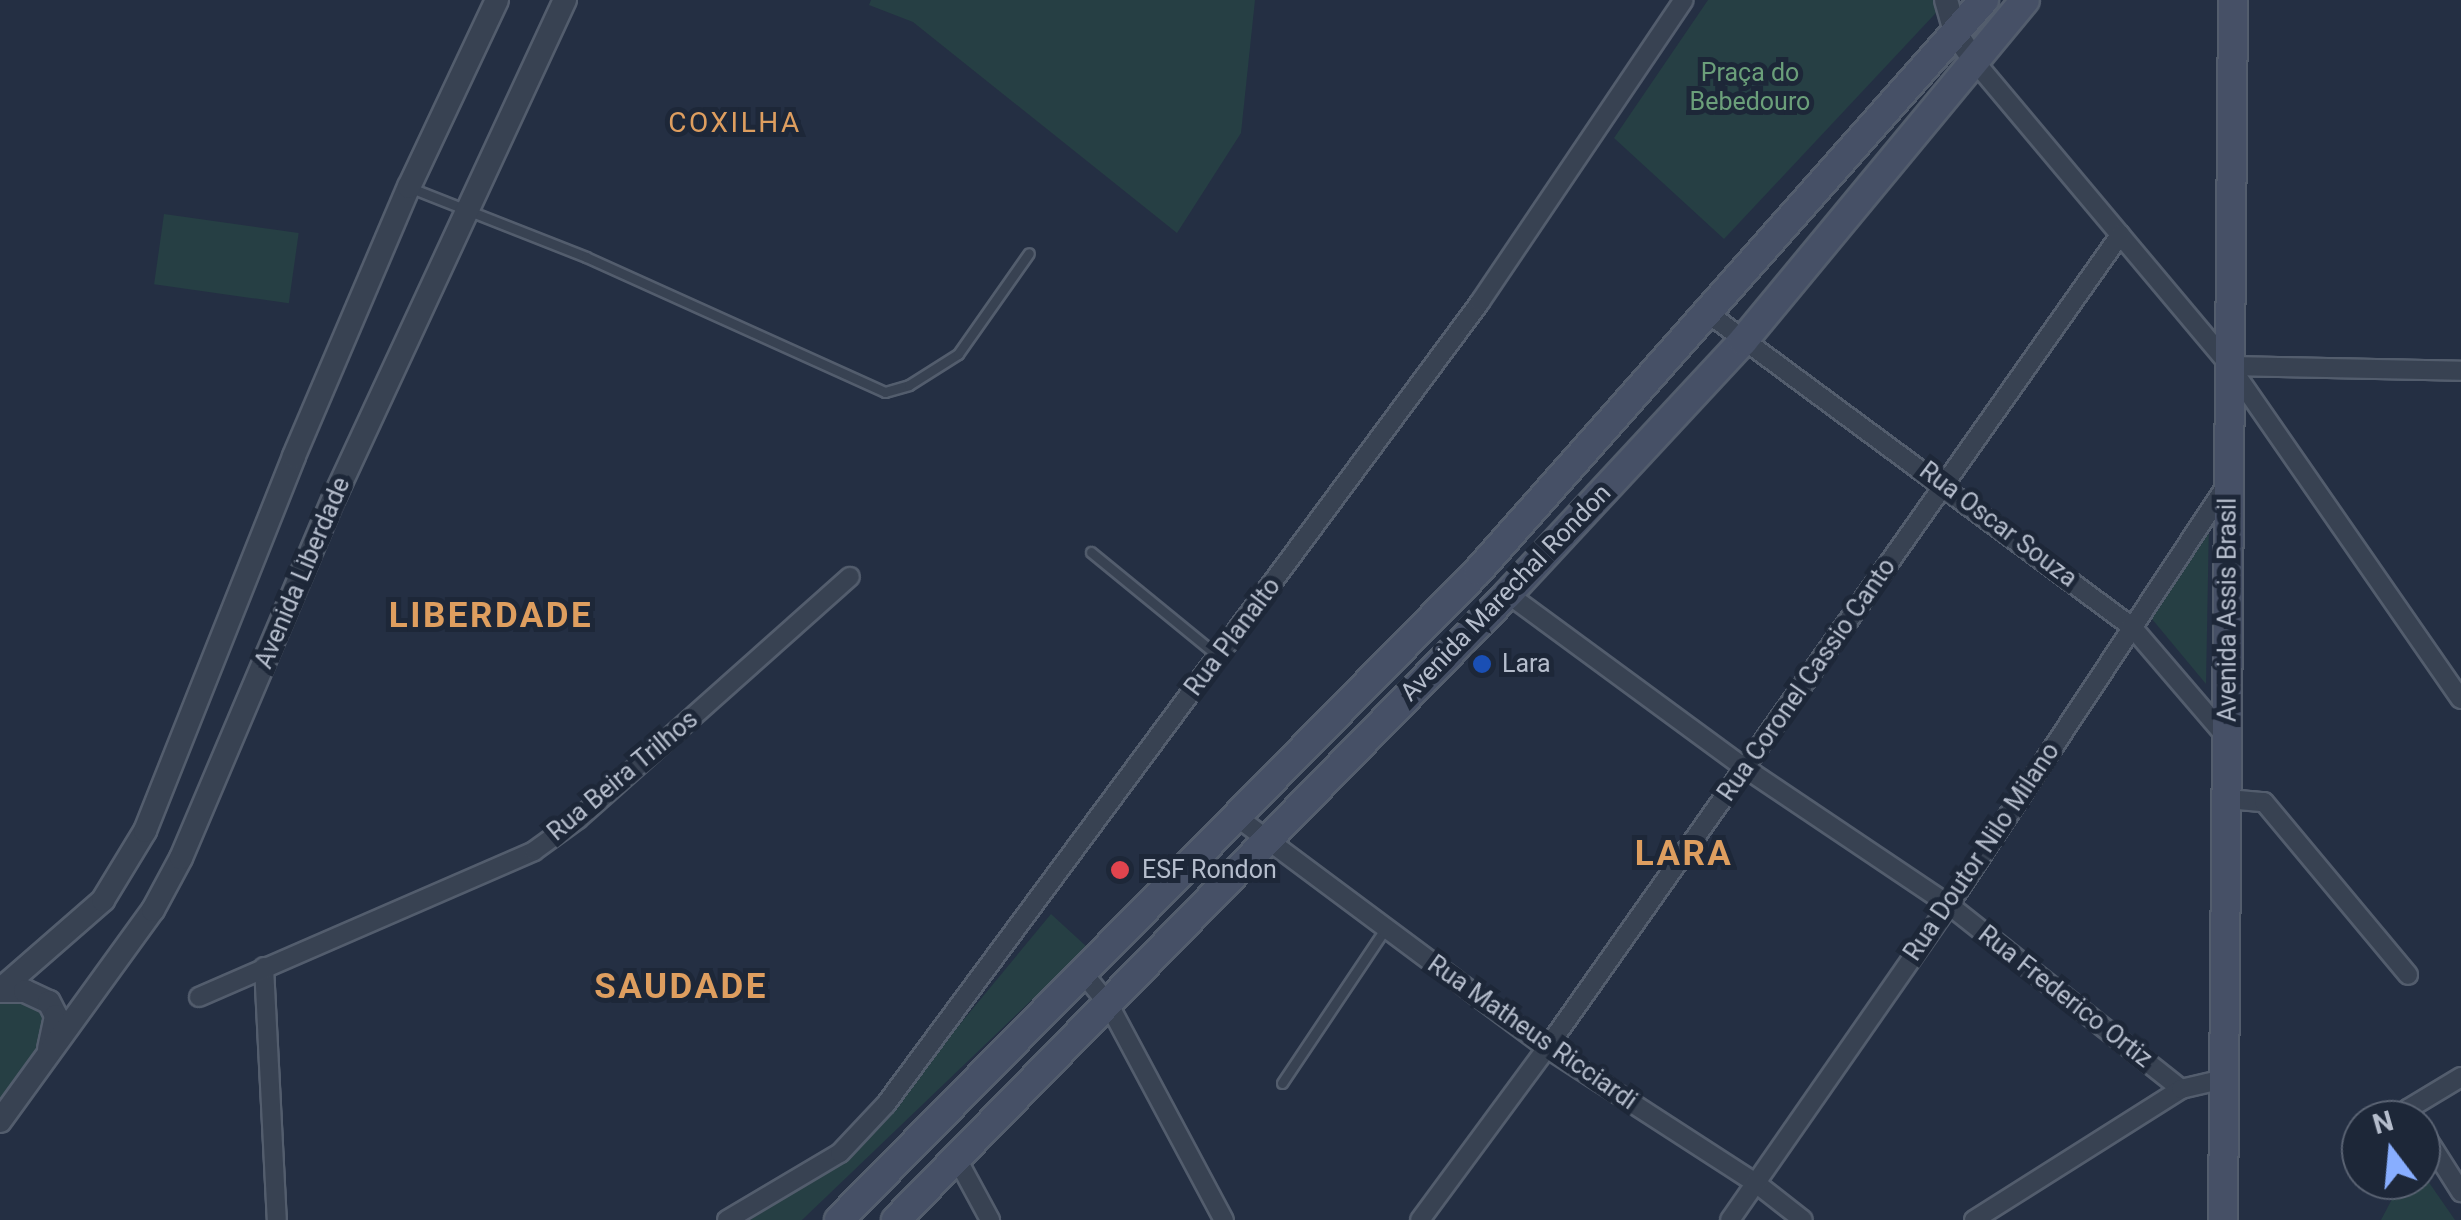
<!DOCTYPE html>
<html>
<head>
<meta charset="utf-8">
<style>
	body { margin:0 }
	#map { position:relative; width:2461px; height:1220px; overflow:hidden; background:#242f43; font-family:Roboto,sans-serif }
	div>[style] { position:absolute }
	.green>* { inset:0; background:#263f44; transform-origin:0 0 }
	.roads { filter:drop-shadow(2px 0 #535d6d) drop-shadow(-2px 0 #535d6d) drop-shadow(0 2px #535d6d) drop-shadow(0 -2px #535d6d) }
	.service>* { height:9px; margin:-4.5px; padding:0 4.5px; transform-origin:4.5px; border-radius:4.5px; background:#384252 }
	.minor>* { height:18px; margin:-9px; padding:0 9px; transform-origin:9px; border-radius:9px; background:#384252 }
	.tertiary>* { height:22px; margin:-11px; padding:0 11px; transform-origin:11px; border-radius:11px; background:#384252 }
	.secondary>* { height:28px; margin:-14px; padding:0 14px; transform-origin:14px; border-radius:14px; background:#465066 }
	.dots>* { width:28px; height:28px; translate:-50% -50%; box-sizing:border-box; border:5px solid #1d2738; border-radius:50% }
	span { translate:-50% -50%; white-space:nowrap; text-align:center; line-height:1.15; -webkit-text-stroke:10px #1d2738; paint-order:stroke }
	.park-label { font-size:25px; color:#6b9f7a }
	.street-label { font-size:25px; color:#b5bdcc }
	.poi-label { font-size:25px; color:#b5bdcc }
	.left { translate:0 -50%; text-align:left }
	.neighbourhood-label { font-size:28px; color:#de9e5f; letter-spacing:2.5px }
	.district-label { font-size:35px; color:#de9e5f; font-weight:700; letter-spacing:2.5px }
	.north { position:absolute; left:2341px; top:1100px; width:100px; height:100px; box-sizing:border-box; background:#1d2738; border:2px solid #5a6373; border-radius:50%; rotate:344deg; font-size:28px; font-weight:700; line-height:40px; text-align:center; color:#b5bdcc }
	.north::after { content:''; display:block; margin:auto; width:35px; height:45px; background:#88aeff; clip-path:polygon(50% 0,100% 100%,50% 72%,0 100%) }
</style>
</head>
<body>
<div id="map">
	<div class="green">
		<div style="clip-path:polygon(871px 0,1255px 0,1241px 133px,1177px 233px,913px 22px,869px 5px)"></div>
		<div style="clip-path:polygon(1708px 0,1948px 0,1724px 239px,1614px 138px)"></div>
		<div style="left:164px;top:214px;width:136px;height:71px;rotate:8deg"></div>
		<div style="clip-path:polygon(2209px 521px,2206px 684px,2147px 613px)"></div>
		<div style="clip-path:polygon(1051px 914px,1087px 947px,802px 1220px,750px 1220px,851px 1156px)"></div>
		<div style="clip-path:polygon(18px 996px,46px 1008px,39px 1055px,0 1104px,0 997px)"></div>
		<div style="clip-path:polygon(2421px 1171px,2455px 1220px,2381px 1220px,2391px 1201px,2394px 1180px,2421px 1180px)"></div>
	</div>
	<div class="roads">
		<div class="service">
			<div style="left:411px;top:188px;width:188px;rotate:21.5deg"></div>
			<div style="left:586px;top:257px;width:328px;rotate:24.3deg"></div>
			<div style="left:885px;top:392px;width:25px;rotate:-16deg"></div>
			<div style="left:909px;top:385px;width:58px;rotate:-32.3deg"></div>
			<div style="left:958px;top:354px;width:123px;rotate:-54.9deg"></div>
			<div style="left:1091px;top:552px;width:164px;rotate:39.3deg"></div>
			<div style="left:1282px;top:1083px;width:185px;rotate:-56.2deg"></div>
		</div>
		<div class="minor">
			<div style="left:1976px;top:63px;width:395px;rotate:50deg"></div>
			<div style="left:2230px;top:366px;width:405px;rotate:55.3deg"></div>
			<div style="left:1709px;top:314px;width:526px;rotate:36.5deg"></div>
			<div style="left:2132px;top:627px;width:146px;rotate:49.4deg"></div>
			<div style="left:2230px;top:366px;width:231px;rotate:1.2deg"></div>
			<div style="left:1508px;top:594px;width:294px;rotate:36.3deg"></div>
			<div style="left:1745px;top:768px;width:246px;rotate:33.9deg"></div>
			<div style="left:1949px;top:905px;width:296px;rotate:38.4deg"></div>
			<div style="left:2227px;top:799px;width:37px;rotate:5deg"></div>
			<div style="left:2264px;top:802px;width:225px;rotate:50.2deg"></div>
			<div style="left:1237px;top:817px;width:387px;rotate:36.7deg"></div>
			<div style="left:1547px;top:1048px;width:250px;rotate:32.9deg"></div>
			<div style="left:1757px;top:1184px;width:58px;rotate:38deg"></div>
			<div style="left:264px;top:967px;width:253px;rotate:87.1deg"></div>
			<div style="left:1083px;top:973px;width:41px;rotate:50.9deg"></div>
			<div style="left:1109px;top:1005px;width:244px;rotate:61.9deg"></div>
			<div style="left:199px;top:997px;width:365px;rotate:-23.5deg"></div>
			<div style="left:534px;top:851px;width:54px;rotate:-36deg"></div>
			<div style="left:578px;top:819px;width:364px;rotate:-41.7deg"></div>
			<div style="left:2415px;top:1120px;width:13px;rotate:-122deg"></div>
			<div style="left:2408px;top:1109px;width:62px;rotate:-31.1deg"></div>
			<div style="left:2421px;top:1129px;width:75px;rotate:57.6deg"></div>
			<div style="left:956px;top:1157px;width:72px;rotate:61.6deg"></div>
			<div style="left:727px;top:1220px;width:131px;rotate:-30.7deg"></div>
			<div style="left:840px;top:1153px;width:67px;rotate:-46.8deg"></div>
			<div style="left:886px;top:1104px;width:998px;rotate:-53.47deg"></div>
			<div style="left:1480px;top:302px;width:364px;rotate:-56deg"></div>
			<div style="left:1420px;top:1220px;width:214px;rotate:-53.6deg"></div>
			<div style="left:1547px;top:1048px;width:995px;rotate:-54.82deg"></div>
			<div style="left:1730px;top:1220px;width:384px;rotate:-55.2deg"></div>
			<div style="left:1949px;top:905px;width:506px;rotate:-56.53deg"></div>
			<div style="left:1974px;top:1220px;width:245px;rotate:-32.3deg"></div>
			<div style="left:2181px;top:1089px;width:44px;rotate:-13.1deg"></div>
		</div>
		<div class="tertiary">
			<div style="left:1946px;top:0;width:35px;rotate:74deg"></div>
			<div style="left:1956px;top:34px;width:35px;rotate:55deg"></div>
			<div style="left:0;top:990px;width:137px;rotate:-41.1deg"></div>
			<div style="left:103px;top:900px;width:81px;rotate:-58.7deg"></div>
			<div style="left:145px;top:831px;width:404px;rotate:-68.3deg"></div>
			<div style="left:294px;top:456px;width:293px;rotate:-66.9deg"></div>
			<div style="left:409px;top:187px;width:207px;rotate:-64.8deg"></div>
			<div style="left:0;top:991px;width:25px"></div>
			<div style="left:25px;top:991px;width:26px;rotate:25deg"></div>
			<div style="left:49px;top:1002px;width:16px;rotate:63deg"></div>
			<div style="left:56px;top:1016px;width:33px;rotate:102deg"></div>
			<div style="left:0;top:1121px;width:261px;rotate:-54.1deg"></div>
			<div style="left:153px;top:910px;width:59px;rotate:-61.7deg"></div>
			<div style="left:181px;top:858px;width:391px;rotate:-67deg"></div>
			<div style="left:334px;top:498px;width:549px;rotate:-65.12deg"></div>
		</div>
		<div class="secondary">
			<div style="left:839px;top:1220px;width:911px;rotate:-45.44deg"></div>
			<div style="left:1478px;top:571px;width:763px;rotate:-48.45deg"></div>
			<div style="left:896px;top:1220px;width:875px;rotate:-45.65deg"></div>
			<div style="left:1508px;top:594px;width:345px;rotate:-47.1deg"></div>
			<div style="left:1743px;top:341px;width:442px;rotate:-50.4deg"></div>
			<div style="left:2223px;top:1220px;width:1220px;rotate:-89.53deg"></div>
		</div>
	</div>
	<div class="dots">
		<div style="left:1482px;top:664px;background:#1a4fb4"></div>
		<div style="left:1120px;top:870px;background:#e0444e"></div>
	</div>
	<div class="park-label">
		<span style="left:1750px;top:88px">Praça do<br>Bebedouro</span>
	</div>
	<div class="street-label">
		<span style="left:1998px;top:525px;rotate:37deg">Rua Oscar Souza</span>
		<span style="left:303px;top:573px;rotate:-67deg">Avenida Liberdade</span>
		<span style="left:1506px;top:593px;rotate:-46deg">Avenida Marechal Rondon</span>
		<span style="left:2228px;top:610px;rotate:-90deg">Avenida Assis Brasil</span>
		<span style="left:1233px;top:637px;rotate:-53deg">Rua Planalto</span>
		<span style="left:1807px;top:680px;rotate:-55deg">Rua Coronel Cassio Canto</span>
		<span style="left:623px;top:776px;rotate:-40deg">Rua Beira Trilhos</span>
		<span style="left:1982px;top:852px;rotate:-56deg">Rua Doutor Nilo Milano</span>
		<span style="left:2065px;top:997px;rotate:38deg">Rua Frederico Ortiz</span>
		<span style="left:1532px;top:1033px;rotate:35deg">Rua Matheus Ricciardi</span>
	</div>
	<div class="poi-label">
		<span class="left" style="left:1502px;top:664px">Lara</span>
		<span class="left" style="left:1142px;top:870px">ESF Rondon</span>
	</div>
	<div class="neighbourhood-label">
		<span style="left:735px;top:123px">COXILHA</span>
	</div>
	<div class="district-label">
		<span style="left:491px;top:616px">LIBERDADE</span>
		<span style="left:1684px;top:854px">LARA</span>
		<span style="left:681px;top:987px">SAUDADE</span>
	</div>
	<div class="north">N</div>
</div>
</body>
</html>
